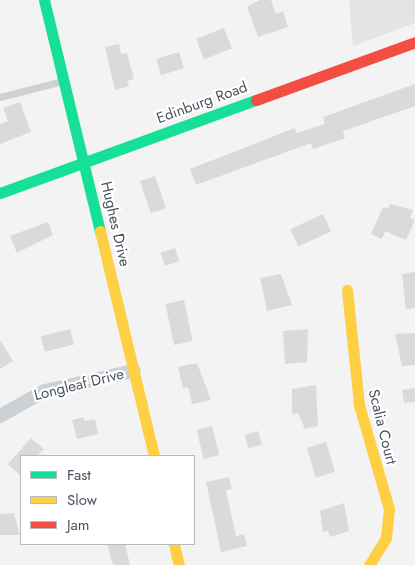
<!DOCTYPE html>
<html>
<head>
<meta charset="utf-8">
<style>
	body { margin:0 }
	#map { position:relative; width:415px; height:565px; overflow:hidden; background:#f3f3f3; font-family:Jost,sans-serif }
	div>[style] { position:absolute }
	.education>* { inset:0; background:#e5e4e5 }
	.building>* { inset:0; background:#dadadc; transform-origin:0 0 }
	.lane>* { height:7px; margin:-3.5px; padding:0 3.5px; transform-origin:3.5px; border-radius:3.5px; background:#ced1d4 }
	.street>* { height:14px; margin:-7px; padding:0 7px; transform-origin:7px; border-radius:7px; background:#ced1d4 }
	.fast>* { height:11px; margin:-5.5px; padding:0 5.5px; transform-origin:5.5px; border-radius:5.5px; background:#16e098 }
	.slow>* { height:11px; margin:-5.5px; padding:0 5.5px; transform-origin:5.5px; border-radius:5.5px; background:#ffcf43 }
	.jam>* { height:11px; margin:-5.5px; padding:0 5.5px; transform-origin:5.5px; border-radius:5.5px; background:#f24e42 }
	span { translate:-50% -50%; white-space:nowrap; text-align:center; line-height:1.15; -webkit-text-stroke:4.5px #fff; paint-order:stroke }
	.street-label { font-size:15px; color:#495360 }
	.legend { position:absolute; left:20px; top:455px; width:175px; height:90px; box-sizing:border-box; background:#fff; border:1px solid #b6babf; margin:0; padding:6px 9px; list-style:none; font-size:15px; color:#495360 }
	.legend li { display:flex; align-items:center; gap:10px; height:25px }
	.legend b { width:25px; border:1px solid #b6babf }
</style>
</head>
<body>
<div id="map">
	<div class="education">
		<div style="clip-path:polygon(349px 0,415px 0,415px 23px,353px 46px)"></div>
	</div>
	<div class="building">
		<div style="clip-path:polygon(260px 0,271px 0,276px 14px,283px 11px,288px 27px,258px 37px,247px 7px)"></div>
		<div style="left:224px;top:28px;width:22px;height:30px;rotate:69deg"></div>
		<div style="clip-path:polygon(119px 44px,121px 54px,127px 53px,134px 79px,127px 81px,129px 86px,115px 90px,105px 47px)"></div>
		<div style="left:179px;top:52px;width:17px;height:24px;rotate:73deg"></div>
		<div style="clip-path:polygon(415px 84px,415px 106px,343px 131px,345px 138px,313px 149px,311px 143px,196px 185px,190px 169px,295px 128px,296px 133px,325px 124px,323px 117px)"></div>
		<div style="clip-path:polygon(20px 102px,31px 132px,0 144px,0 124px,8px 121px,3px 108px)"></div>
		<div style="left:155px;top:176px;width:34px;height:16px;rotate:71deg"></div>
		<div style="clip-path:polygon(390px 204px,413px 210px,410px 218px,415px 220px,406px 240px,385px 231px,382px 239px,371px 234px,383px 207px,388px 209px)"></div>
		<div style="left:323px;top:214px;width:19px;height:36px;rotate:65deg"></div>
		<div style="clip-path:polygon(48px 222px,53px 235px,17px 253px,10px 236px)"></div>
		<div style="left:175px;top:248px;width:14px;height:15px;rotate:73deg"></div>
		<div style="clip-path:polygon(415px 272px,415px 308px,406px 309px,402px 274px)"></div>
		<div style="clip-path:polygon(281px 274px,292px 305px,267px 311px,260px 278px)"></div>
		<div style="left:184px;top:300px;width:42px;height:19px;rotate:78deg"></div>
		<div style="left:70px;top:329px;width:16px;height:30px;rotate:76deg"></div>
		<div style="clip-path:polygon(308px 329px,307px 362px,285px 364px,283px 331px)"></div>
		<div style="clip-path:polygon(415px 333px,415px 365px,402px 366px,395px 334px)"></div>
		<div style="clip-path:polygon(0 340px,13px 361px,0 369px)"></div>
		<div style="clip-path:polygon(197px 363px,211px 400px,192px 404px,188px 387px,183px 388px,178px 367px)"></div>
		<div style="clip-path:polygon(316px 385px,318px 426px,305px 429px,298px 413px,292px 414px,292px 389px)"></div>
		<div style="clip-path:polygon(415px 388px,415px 402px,404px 403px,402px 390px)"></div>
		<div style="clip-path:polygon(84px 417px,84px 421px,95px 419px,98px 434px,77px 439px,72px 420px)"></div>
		<div style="left:212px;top:426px;width:30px;height:16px;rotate:76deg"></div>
		<div style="left:258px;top:431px;width:14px;height:14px;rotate:73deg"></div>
		<div style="clip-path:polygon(31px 438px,44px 449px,37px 456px,21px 456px,21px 476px,8px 464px)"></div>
		<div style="left:326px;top:442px;width:31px;height:20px;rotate:73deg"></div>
		<div style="clip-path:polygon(229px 477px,232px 489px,226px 490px,236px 536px,244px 534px,247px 546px,221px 552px,206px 482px)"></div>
		<div style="clip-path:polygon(344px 503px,349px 531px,330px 537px,328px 531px,323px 532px,320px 511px)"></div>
		<div style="clip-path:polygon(14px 513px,20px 535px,0 535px,0 514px)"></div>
		<div style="clip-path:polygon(107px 544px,125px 544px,130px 565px,113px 565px)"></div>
	</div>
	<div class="lane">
		<div style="left:0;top:97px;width:65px;rotate:-14.3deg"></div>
	</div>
	<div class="street">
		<div style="left:0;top:416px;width:51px;rotate:-29.1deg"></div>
		<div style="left:45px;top:391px;width:91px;rotate:-12.7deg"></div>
	</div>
	<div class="fast">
		<div style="left:44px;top:0;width:238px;rotate:76.4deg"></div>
		<div style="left:0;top:193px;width:272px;rotate:-20deg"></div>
	</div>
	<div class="slow">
		<div style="left:100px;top:231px;width:231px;rotate:76.5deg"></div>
		<div style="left:347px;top:290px;width:116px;rotate:84deg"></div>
		<div style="left:359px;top:405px;width:108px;rotate:73.9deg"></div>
		<div style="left:389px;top:509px;width:29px;rotate:96deg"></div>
		<div style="left:386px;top:538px;width:32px;rotate:122deg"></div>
		<div style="left:174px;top:544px;width:22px;rotate:77deg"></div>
	</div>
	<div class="jam">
		<div style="left:256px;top:100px;width:169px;rotate:-20deg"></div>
	</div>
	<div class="street-label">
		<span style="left:202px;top:103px;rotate:-20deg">Edinburg Road</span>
		<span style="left:115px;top:224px;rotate:77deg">Hughes Drive</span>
		<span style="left:79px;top:385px;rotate:-14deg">Longleaf Drive</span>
		<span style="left:382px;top:427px;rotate:76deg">Scalia Court</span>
	</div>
	<ul class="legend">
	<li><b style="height:6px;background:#16e098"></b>Fast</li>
	<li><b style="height:6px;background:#ffcf43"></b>Slow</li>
	<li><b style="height:6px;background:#f24e42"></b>Jam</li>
	</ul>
</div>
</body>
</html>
